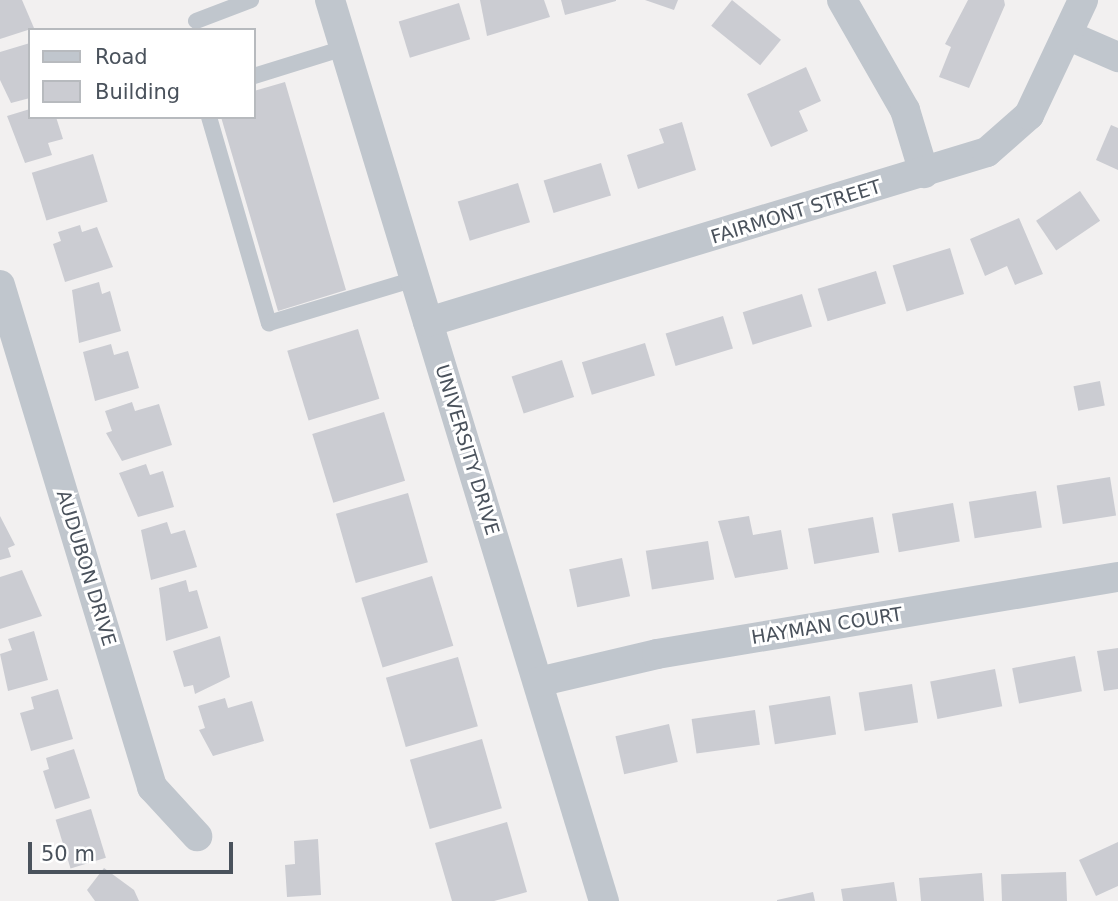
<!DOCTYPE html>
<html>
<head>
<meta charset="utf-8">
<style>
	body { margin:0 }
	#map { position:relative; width:1118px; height:901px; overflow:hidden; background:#f2f0f0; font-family:"DejaVu Sans",sans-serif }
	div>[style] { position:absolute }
	.building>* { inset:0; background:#cbccd2; transform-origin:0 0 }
	.service>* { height:16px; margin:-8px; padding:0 8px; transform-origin:8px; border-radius:8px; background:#c0c6cd }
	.minor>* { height:30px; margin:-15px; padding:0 15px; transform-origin:15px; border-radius:15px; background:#c0c6cd }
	span { translate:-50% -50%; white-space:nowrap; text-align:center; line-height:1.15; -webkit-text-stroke:6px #fff; paint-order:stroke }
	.street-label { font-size:19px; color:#4a525c }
	.legend { position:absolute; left:28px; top:28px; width:228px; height:91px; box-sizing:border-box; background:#fff; border:2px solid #b7babe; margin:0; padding:9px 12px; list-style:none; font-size:21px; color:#4a525c }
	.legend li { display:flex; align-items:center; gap:14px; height:35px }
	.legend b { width:35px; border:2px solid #b7babe }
	.scale { position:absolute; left:28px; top:842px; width:205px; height:32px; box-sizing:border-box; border:4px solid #4a525c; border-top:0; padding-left:9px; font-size:21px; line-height:24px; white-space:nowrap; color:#4a525c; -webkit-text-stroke:5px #fff; paint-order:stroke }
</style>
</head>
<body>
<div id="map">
	<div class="building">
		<div style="clip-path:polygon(0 0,22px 0,34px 28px,0 39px)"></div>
		<div style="clip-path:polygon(480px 0,544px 0,550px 17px,487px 36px)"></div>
		<div style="clip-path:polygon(561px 0,616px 0,616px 1px,565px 15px)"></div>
		<div style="clip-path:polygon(645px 0,678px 0,674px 10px)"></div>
		<div style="left:732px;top:0;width:63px;height:33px;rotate:39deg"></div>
		<div style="clip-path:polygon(968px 0,1004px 0,1005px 5px,969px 88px,939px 77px,951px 47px,945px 44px)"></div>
		<div style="left:459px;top:3px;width:38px;height:63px;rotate:73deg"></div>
		<div style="clip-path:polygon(30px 43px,30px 98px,11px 103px,0 80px,0 52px)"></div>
		<div style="clip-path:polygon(806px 67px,821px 101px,799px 111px,808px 131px,771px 147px,747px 94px)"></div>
		<div style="clip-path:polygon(285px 82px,346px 290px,278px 311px,221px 117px,254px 117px,254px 91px)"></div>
		<div style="clip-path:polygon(30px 109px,30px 117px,56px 117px,63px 139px,48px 143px,52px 155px,25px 163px,7px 116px)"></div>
		<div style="clip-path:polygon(682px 122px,696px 170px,638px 189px,627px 155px,664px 143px,659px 129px)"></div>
		<div style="clip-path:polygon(1111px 125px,1118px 128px,1118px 170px,1096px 160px)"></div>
		<div style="left:93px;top:154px;width:50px;height:64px;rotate:73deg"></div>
		<div style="left:601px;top:163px;width:34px;height:60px;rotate:73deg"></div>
		<div style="left:518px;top:183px;width:41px;height:63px;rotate:73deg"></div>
		<div style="left:1080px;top:191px;width:36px;height:53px;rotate:56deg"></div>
		<div style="clip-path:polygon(1019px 218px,1043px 274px,1015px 285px,1007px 266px,985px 276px,970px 239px)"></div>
		<div style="clip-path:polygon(80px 225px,82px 232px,97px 227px,113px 267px,65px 282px,53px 244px,61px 241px,58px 232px)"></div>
		<div style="left:950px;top:248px;width:48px;height:60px;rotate:73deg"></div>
		<div style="left:876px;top:271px;width:34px;height:61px;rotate:73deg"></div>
		<div style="clip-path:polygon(99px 282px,102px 294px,110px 291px,121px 331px,79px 343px,72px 290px)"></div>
		<div style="left:802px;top:294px;width:34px;height:62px;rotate:73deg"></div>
		<div style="left:723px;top:316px;width:34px;height:60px;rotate:73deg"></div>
		<div style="left:358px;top:329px;width:73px;height:74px;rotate:73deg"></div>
		<div style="left:645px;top:343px;width:34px;height:66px;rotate:73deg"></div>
		<div style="clip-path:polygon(111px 344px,114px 355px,128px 351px,139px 388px,95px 401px,83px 352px)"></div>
		<div style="left:562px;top:360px;width:39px;height:53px;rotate:72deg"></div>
		<div style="left:1100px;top:381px;width:25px;height:27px;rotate:79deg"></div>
		<div style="clip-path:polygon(132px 402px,135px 411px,159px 404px,172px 445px,122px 461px,106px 433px,112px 431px,105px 411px)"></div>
		<div style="left:384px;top:412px;width:72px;height:75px;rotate:73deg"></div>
		<div style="clip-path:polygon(146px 464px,150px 475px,163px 471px,174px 507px,138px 517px,119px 473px)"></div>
		<div style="left:1110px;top:477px;width:39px;height:54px;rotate:81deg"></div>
		<div style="left:1036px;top:491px;width:37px;height:68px;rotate:81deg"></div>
		<div style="left:408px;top:493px;width:72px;height:75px;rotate:74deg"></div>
		<div style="left:953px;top:503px;width:39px;height:62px;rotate:80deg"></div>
		<div style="clip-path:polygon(0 516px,15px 545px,8px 548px,11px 557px,0 560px)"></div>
		<div style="clip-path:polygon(749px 516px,753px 535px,781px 530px,788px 569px,735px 578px,718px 521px)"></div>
		<div style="left:873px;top:517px;width:36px;height:66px;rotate:80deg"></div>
		<div style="clip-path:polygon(167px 522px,171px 534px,185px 530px,197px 567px,151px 580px,141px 530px)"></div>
		<div style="left:708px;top:541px;width:39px;height:63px;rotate:81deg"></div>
		<div style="left:622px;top:558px;width:39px;height:54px;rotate:78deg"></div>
		<div style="clip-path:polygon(22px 570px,42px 616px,0 629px,0 577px)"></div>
		<div style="left:432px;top:576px;width:73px;height:74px;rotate:73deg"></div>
		<div style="clip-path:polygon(186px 580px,189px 592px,197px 590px,208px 628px,166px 641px,159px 588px)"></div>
		<div style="clip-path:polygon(34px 631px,48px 680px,8px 691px,0 654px,12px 650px,8px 639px)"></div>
		<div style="clip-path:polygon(220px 636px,230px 677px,195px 694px,193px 685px,184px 687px,173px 651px)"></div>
		<div style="clip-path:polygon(1118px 648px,1118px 689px,1104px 691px,1097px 651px)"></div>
		<div style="left:1075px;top:656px;width:36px;height:64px;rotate:79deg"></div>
		<div style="left:458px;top:657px;width:72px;height:75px;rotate:74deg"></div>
		<div style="left:995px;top:669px;width:38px;height:66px;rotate:79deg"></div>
		<div style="left:912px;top:684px;width:39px;height:54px;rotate:81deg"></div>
		<div style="clip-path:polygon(58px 689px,73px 739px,31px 751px,20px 713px,34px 709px,31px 697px)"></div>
		<div style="left:830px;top:696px;width:39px;height:62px;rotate:81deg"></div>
		<div style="clip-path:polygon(225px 698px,228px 708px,252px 701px,264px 741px,213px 756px,199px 730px,205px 728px,198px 706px)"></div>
		<div style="left:755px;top:710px;width:35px;height:64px;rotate:82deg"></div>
		<div style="left:669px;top:724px;width:39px;height:55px;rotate:77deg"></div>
		<div style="left:482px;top:739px;width:72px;height:75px;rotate:74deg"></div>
		<div style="clip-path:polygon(74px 749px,90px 798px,55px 809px,43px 771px,49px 769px,46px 758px)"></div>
		<div style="left:91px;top:809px;width:51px;height:37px;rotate:73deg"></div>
		<div style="clip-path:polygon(507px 822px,527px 892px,494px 901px,452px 901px,435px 843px)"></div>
		<div style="clip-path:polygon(318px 839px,321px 895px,287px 897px,285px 865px,295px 864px,294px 841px)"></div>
		<div style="clip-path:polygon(1118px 842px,1118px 886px,1096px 896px,1079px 860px)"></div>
		<div style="clip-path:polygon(104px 868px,134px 890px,139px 901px,95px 901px,87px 890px)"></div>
		<div style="left:1066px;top:872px;width:29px;height:65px;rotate:88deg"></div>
		<div style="clip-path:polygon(982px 873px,984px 901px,921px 901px,919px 878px)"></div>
		<div style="clip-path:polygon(894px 882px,897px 901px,843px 901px,841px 889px)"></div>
		<div style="clip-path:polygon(813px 892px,815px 901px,777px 901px,777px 900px)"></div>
	</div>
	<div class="service">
		<div style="left:196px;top:21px;width:59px;rotate:-20.9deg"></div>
		<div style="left:254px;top:76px;width:94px;rotate:-17.3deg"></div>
		<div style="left:209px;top:117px;width:215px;rotate:73.8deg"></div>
		<div style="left:269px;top:323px;width:152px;rotate:-16.8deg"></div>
	</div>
	<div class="minor">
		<div style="left:330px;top:0;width:942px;rotate:73.09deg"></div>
		<div style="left:842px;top:0;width:127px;rotate:60.2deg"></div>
		<div style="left:905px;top:110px;width:66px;rotate:73.2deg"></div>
		<div style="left:1067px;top:35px;width:56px;rotate:23.3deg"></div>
		<div style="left:0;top:285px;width:525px;rotate:73.15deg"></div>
		<div style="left:152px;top:787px;width:67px;rotate:47.4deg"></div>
		<div style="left:428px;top:322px;width:584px;rotate:-16.92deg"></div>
		<div style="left:987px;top:152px;width:56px;rotate:-41.4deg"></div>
		<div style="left:1029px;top:115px;width:127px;rotate:-64.8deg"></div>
		<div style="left:538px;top:682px;width:122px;rotate:-13.2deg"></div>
		<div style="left:657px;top:654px;width:467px;rotate:-9.5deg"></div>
	</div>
	<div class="street-label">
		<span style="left:796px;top:212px;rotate:-17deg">FAIRMONT STREET</span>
		<span style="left:467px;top:450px;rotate:73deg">UNIVERSITY DRIVE</span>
		<span style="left:86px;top:568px;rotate:73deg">AUDUBON DRIVE</span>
		<span style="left:827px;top:626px;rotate:-9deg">HAYMAN COURT</span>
	</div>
	<ul class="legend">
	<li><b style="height:9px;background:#c0c6cd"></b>Road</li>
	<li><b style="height:19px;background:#cbccd2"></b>Building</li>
	</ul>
	<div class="scale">50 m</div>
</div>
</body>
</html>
